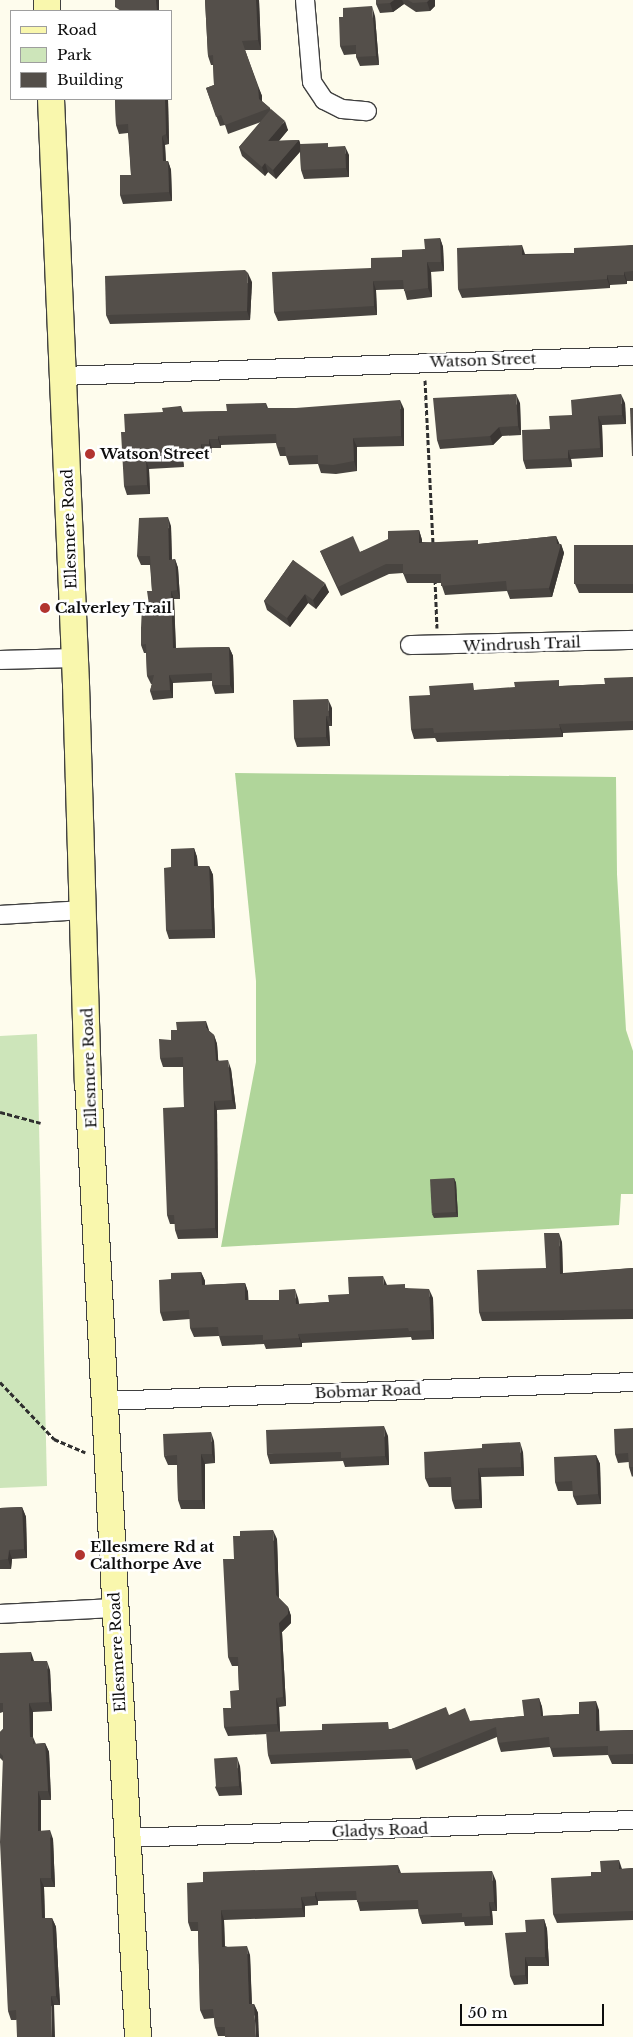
<!DOCTYPE html>
<html>
<head>
<meta charset="utf-8">
<style>
	body { margin:0 }
	#map { position:relative; width:633px; height:2037px; overflow:hidden; background:#fefced; font-family:"Libre Baskerville",serif }
	div>[style] { position:absolute }
	.green>* { inset:0; background:#cde5ba }
	.forest>* { inset:0; background:#b0d59a }
	.path>* { height:3px; margin-top:-1.5px; transform-origin:0; background:repeating-linear-gradient(90deg,#2f2f2f 0 5px,transparent 0 7.5px) }
	.roads { filter:drop-shadow(1px 0 #404040) drop-shadow(-1px 0 #404040) drop-shadow(0 1px #404040) drop-shadow(0 -1px #404040) }
	.minor>* { height:18px; margin:-9px; padding:0 9px; transform-origin:9px; border-radius:9px; background:#fff }
	.secondary>* { height:26px; margin:-13px; padding:0 13px; transform-origin:13px; border-radius:13px; background:#f9f7ad }
	.wall>* { inset:0; background:#484440 }
	.shaded-wall>* { inset:0; background:#3b3734; transform-origin:0 0 }
	.building>* { inset:0; background:#544f4a; transform-origin:0 0 }
	.dots>* { width:14px; height:14px; translate:-50% -50%; box-sizing:border-box; border:2px solid #fff; border-radius:50% }
	span { translate:-50% -50%; white-space:nowrap; text-align:center; line-height:1.15; -webkit-text-stroke:5px #fff; paint-order:stroke }
	.street-label { font-size:15px; color:#0d0d0d }
	.poi-label { font-size:15px; color:#0d0d0d; font-weight:700 }
	.left { translate:0 -50%; text-align:left }
	.legend { position:absolute; left:10px; top:10px; width:162px; height:90px; box-sizing:border-box; background:#fff; border:1px solid #9e9e9e; margin:0; padding:6px 9px; list-style:none; font-size:15px; color:#0d0d0d }
	.legend li { display:flex; align-items:center; gap:10px; height:25px }
	.legend b { width:25px; border:1px solid #9e9e9e }
	.scale { position:absolute; left:460px; top:2004px; width:144px; height:22px; box-sizing:border-box; border:2px solid #0d0d0d; border-top:0; padding-left:6px; font-size:15px; line-height:18px; white-space:nowrap; color:#0d0d0d; -webkit-text-stroke:4px #fff; paint-order:stroke }
</style>
</head>
<body>
<div id="map">
	<div class="green">
		<div style="clip-path:polygon(37px 1034px,47px 1486px,0 1488px,0 1036px)"></div>
	</div>
	<div class="forest">
		<div style="clip-path:polygon(235px 773px,616px 777px,617px 874px,626px 1030px,633px 1051px,633px 1194px,621px 1194px,619px 1225px,221px 1247px,256px 1062px,256px 981px)"></div>
	</div>
	<div class="path">
		<div style="left:425px;top:380px;width:166px;rotate:87.2deg"></div>
		<div style="left:435px;top:579px;width:49px;rotate:87.7deg"></div>
		<div style="left:0;top:1112px;width:42px;rotate:15deg"></div>
		<div style="left:0;top:1382px;width:79px;rotate:46.5deg"></div>
		<div style="left:54px;top:1439px;width:34px;rotate:23deg"></div>
	</div>
	<div class="roads">
		<div class="minor">
			<div style="left:305px;top:0;width:82px;rotate:85.1deg"></div>
			<div style="left:312px;top:82px;width:22px;rotate:56deg"></div>
			<div style="left:324px;top:100px;width:20px;rotate:27deg"></div>
			<div style="left:342px;top:109px;width:25px;rotate:5deg"></div>
			<div style="left:63px;top:376px;width:570px;rotate:-2.01deg"></div>
			<div style="left:410px;top:645px;width:223px;rotate:-1.3deg"></div>
			<div style="left:0;top:660px;width:75px;rotate:-1.5deg"></div>
			<div style="left:0;top:915px;width:84px;rotate:-3.4deg"></div>
			<div style="left:103px;top:1401px;width:530px;rotate:-2.05deg"></div>
			<div style="left:0;top:1614px;width:114px;rotate:-3deg"></div>
			<div style="left:127px;top:1838px;width:506px;rotate:-2.04deg"></div>
		</div>
		<div class="secondary">
			<div style="left:47px;top:0;width:11px;rotate:90deg"></div>
			<div style="left:51px;top:99px;width:586px;rotate:87.55deg"></div>
			<div style="left:76px;top:684px;width:396px;rotate:88.3deg"></div>
			<div style="left:88px;top:1080px;width:958px;rotate:87.01deg"></div>
		</div>
	</div>
	<div class="wall">
		<div style="clip-path:polygon(205px 0,259px 0,261px 50px,245px 50px,262px 96px,262px 101px,270px 108px,271px 110px,288px 130px,279px 141px,299px 140px,300px 144px,329px 147px,349px 155px,349px 177px,304px 179px,301px 170px,300px 152px,276px 179px,268px 172px,265px 176px,242px 156px,239px 147px,261px 122px,228px 134px,225px 125px,220px 126px,206px 88px,214px 85px,213px 65px,211px 65px,208px 56px)"></div>
		<div style="clip-path:polygon(376px 0,435px 0,435px 6px,430px 11px,416px 12px,404px 4px,393px 12px,380px 13px,376px 4px)"></div>
		<div style="clip-path:polygon(375px 16px,379px 65px,360px 66px,356px 57px,356px 54px,344px 55px,340px 46px)"></div>
		<div style="clip-path:polygon(115px 99px,168px 99px,169px 144px,165px 145px,166px 161px,168px 161px,171px 170px,172px 201px,123px 204px,120px 195px,131px 175px,128px 133px,119px 134px,116px 125px)"></div>
		<div style="clip-path:polygon(440px 238px,443px 247px,444px 271px,431px 272px,432px 297px,407px 300px,404px 289px,376px 290px,377px 315px,278px 321px,274px 312px,371px 268px,425px 249px)"></div>
		<div style="clip-path:polygon(633px 245px,633px 281px,627px 281px,627px 284px,610px 285px,610px 288px,462px 298px,458px 289px,525px 254px,574px 253px)"></div>
		<div style="clip-path:polygon(252px 282px,250px 320px,110px 324px,106px 315px)"></div>
		<div style="clip-path:polygon(266px 403px,268px 408px,404px 409px,404px 446px,357px 447px,357px 471px,336px 474px,321px 473px,318px 464px,289px 465px,286px 456px,280px 456px,277px 447px,276px 443px,221px 445px,221px 448px,212px 448px,212px 453px,205px 453px,205px 460px,183px 460px,184px 467px,149px 469px,150px 494px,127px 495px,124px 486px,125px 432px,163px 412px,181px 406px,183px 412px,227px 411px)"></div>
		<div style="clip-path:polygon(520px 403px,521px 435px,502px 436px,493px 445px,440px 449px,437px 440px)"></div>
		<div style="clip-path:polygon(625px 403px,626px 424px,602px 425px,603px 457px,571px 459px,572px 467px,526px 469px,523px 460px,572px 415px)"></div>
		<div style="clip-path:polygon(171px 526px,172px 560px,175px 559px,178px 568px,180px 599px,174px 599px,176px 648px,229px 647px,233px 656px,234px 693px,215px 694px,212px 685px,212px 681px,173px 683px,173px 698px,153px 700px,150px 691px,152px 684px,151px 684px,147px 676px,146px 653px,144px 653px,141px 645px,152px 591px,150px 565px,141px 565px,137px 556px)"></div>
		<div style="clip-path:polygon(419px 530px,422px 540px,422px 542px,479px 544px,556px 536px,559px 544px,561px 544px,564px 553px,552px 597px,510px 599px,507px 591px,445px 595px,441px 583px,407px 583px,403px 573px,389px 574px,341px 596px,324px 560px,320px 551px,360px 552px)"></div>
		<div style="clip-path:polygon(633px 545px,633px 593px,579px 593px,575px 584px)"></div>
		<div style="clip-path:polygon(293px 560px,329px 592px,316px 609px,308px 603px,290px 627px,267px 610px,264px 601px)"></div>
		<div style="clip-path:polygon(633px 677px,633px 730px,563px 733px,563px 737px,437px 742px,435px 738px,414px 739px,411px 729px,476px 690px,605px 684px)"></div>
		<div style="clip-path:polygon(332px 708px,332px 726px,329px 726px,330px 746px,297px 747px,294px 738px)"></div>
		<div style="clip-path:polygon(194px 848px,197px 857px,198px 866px,209px 866px,213px 875px,215px 938px,169px 939px,166px 930px,171px 867px)"></div>
		<div style="clip-path:polygon(209px 1031px,214px 1035px,217px 1044px,218px 1060px,231px 1069px,236px 1109px,217px 1110px,218px 1238px,178px 1239px,175px 1230px,175px 1224px,170px 1224px,167px 1215px,184px 1107px,183px 1067px,163px 1067px,160px 1058px)"></div>
		<div style="clip-path:polygon(454px 1178px,456px 1183px,458px 1217px,434px 1218px,432px 1214px)"></div>
		<div style="clip-path:polygon(562px 1242px,563px 1273px,633px 1268px,633px 1319px,482px 1321px,479px 1312px,546px 1268px)"></div>
		<div style="clip-path:polygon(201px 1272px,205px 1281px,205px 1285px,245px 1283px,248px 1292px,248px 1300px,279px 1300px,298px 1298px,299px 1304px,329px 1302px,349px 1294px,387px 1285px,406px 1288px,433px 1298px,434px 1339px,412px 1340px,411px 1337px,302px 1343px,302px 1347px,266px 1349px,264px 1344px,222px 1346px,219px 1336px,194px 1337px,190px 1328px,190px 1319px,163px 1321px,160px 1312px,171px 1279px)"></div>
		<div style="clip-path:polygon(633px 1428px,633px 1476px,632px 1477px,629px 1467px,629px 1462px,618px 1463px,615px 1454px)"></div>
		<div style="clip-path:polygon(388px 1436px,389px 1465px,345px 1467px,343px 1461px,270px 1464px,267px 1454px)"></div>
		<div style="clip-path:polygon(214px 1441px,215px 1463px,205px 1464px,205px 1509px,181px 1509px,178px 1500px,177px 1465px,168px 1465px,164px 1456px)"></div>
		<div style="clip-path:polygon(523px 1452px,524px 1476px,481px 1477px,482px 1508px,455px 1509px,452px 1500px,451px 1487px,429px 1487px,425px 1478px)"></div>
		<div style="clip-path:polygon(596px 1455px,600px 1464px,601px 1504px,577px 1505px,573px 1496px,573px 1491px,558px 1491px,555px 1482px)"></div>
		<div style="clip-path:polygon(22px 1507px,26px 1517px,27px 1558px,12px 1559px,11px 1569px,0 1569px,0 1508px)"></div>
		<div style="clip-path:polygon(277px 1539px,279px 1598px,288px 1607px,291px 1616px,291px 1623px,282px 1632px,286px 1706px,279px 1707px,280px 1732px,391px 1729px,449px 1715px,470px 1721px,524px 1716px,539px 1698px,542px 1707px,543px 1716px,579px 1714px,599px 1710px,599px 1731px,633px 1730px,633px 1764px,612px 1764px,608px 1755px,553px 1757px,550px 1747px,501px 1752px,498px 1743px,497px 1737px,416px 1770px,412px 1758px,271px 1764px,268px 1755px,267px 1734px,228px 1736px,224px 1727px,239px 1690px,238px 1666px,232px 1666px,228px 1657px,234px 1559px)"></div>
		<div style="clip-path:polygon(0 1653px,34px 1661px,50px 1670px,52px 1711px,33px 1712px,33px 1737px,36px 1744px,45px 1743px,49px 1752px,51px 1800px,41px 1800px,41px 1831px,53px 1839px,55px 1887px,44px 1887px,45px 1918px,52px 1918px,56px 1927px,60px 2005px,54px 2005px,16px 2020px,11px 2020px,8px 2011px,3px 1761px,0 1758px,0 1732px,3px 1729px,3px 1712px,0 1713px)"></div>
		<div style="clip-path:polygon(240px 1766px,242px 1795px,219px 1796px,215px 1787px)"></div>
		<div style="clip-path:polygon(398px 1865px,401px 1873px,496px 1881px,497px 1911px,492px 1911px,493px 1925px,465px 1926px,464px 1922px,422px 1924px,419px 1915px,418px 1909px,360px 1911px,357px 1900px,318px 1901px,318px 1905px,305px 1906px,305px 1917px,224px 1920px,225px 1946px,250px 1955px,252px 2004px,254px 2004px,258px 2013px,225px 2036px,218px 2036px,215px 2027px,214px 2018px,204px 2019px,200px 2010px,198px 1931px,191px 1931px,188px 1922px,203px 1882px)"></div>
		<div style="clip-path:polygon(633px 1868px,633px 1920px,557px 1923px,553px 1914px,591px 1876px,601px 1872px,622px 1869px)"></div>
		<div style="clip-path:polygon(544px 1919px,547px 1929px,549px 1966px,528px 1966px,528px 1984px,514px 1985px,510px 1976px,526px 1932px)"></div>
	</div>
	<div class="shaded-wall">
		<div style="left:156px;top:0;width:3px;height:11px"></div>
		<div style="clip-path:polygon(256px 0,259px 0,261px 50px,258px 40px)"></div>
		<div style="clip-path:polygon(394px 0,402px 0,404px 4px,393px 12px,390px 3px)"></div>
		<div style="clip-path:polygon(429px 0,435px 0,435px 6px,430px 11px,427px 2px)"></div>
		<div style="clip-path:polygon(372px 6px,375px 16px,379px 65px,376px 56px)"></div>
		<div style="clip-path:polygon(258px 87px,262px 96px,262px 108px,259px 99px)"></div>
		<div style="clip-path:polygon(165px 99px,168px 99px,169px 144px,166px 134px)"></div>
		<div style="clip-path:polygon(285px 121px,288px 130px,271px 150px,268px 141px)"></div>
		<div style="clip-path:polygon(162px 136px,165px 145px,166px 171px,163px 161px)"></div>
		<div style="clip-path:polygon(299px 140px,302px 149px,276px 179px,273px 170px)"></div>
		<div style="clip-path:polygon(345px 146px,349px 155px,349px 177px,346px 168px)"></div>
		<div style="clip-path:polygon(168px 161px,171px 170px,172px 201px,169px 192px)"></div>
		<div style="clip-path:polygon(265px 163px,268px 172px,265px 176px,262px 167px)"></div>
		<div style="clip-path:polygon(440px 238px,443px 247px,444px 271px,441px 262px)"></div>
		<div style="clip-path:polygon(522px 245px,525px 254px,526px 264px,522px 255px)"></div>
		<div style="clip-path:polygon(427px 262px,431px 272px,432px 297px,428px 288px)"></div>
		<div style="clip-path:polygon(624px 272px,627px 281px,627px 284px,624px 275px)"></div>
		<div style="clip-path:polygon(248px 273px,252px 282px,250px 320px,247px 311px)"></div>
		<div style="clip-path:polygon(607px 275px,610px 285px,610px 288px,607px 279px)"></div>
		<div style="clip-path:polygon(373px 281px,376px 290px,377px 315px,374px 306px)"></div>
		<div style="clip-path:polygon(516px 394px,520px 403px,521px 435px,518px 426px)"></div>
		<div style="clip-path:polygon(621px 394px,625px 403px,626px 424px,622px 415px)"></div>
		<div style="clip-path:polygon(400px 400px,404px 409px,404px 446px,401px 436px)"></div>
		<div style="clip-path:polygon(598px 416px,602px 425px,603px 457px,600px 448px)"></div>
		<div style="clip-path:polygon(499px 427px,502px 436px,493px 445px,490px 436px)"></div>
		<div style="clip-path:polygon(218px 436px,221px 445px,221px 448px,218px 439px)"></div>
		<div style="clip-path:polygon(353px 438px,357px 447px,357px 471px,354px 461px)"></div>
		<div style="clip-path:polygon(209px 439px,212px 448px,212px 453px,209px 444px)"></div>
		<div style="clip-path:polygon(201px 444px,205px 453px,205px 460px,201px 450px)"></div>
		<div style="clip-path:polygon(568px 450px,571px 459px,572px 467px,568px 458px)"></div>
		<div style="clip-path:polygon(180px 451px,183px 460px,184px 467px,180px 458px)"></div>
		<div style="clip-path:polygon(146px 460px,149px 469px,150px 494px,147px 485px)"></div>
		<div style="clip-path:polygon(168px 517px,171px 526px,172px 569px,169px 560px)"></div>
		<div style="clip-path:polygon(419px 530px,422px 540px,422px 552px,419px 543px)"></div>
		<div style="clip-path:polygon(556px 536px,560px 545px,561px 544px,564px 553px,552px 597px,549px 588px,557px 544px)"></div>
		<div style="clip-path:polygon(175px 559px,178px 568px,180px 599px,177px 590px)"></div>
		<div style="clip-path:polygon(325px 583px,329px 592px,316px 609px,313px 600px)"></div>
		<div style="clip-path:polygon(171px 591px,174px 599px,176px 657px,173px 648px)"></div>
		<div style="clip-path:polygon(305px 594px,308px 603px,290px 627px,287px 618px)"></div>
		<div style="clip-path:polygon(229px 647px,233px 656px,234px 693px,230px 685px)"></div>
		<div style="clip-path:polygon(169px 675px,173px 683px,173px 698px,170px 690px)"></div>
		<div style="clip-path:polygon(328px 699px,332px 708px,332px 726px,329px 716px)"></div>
		<div style="clip-path:polygon(326px 716px,329px 726px,330px 746px,326px 737px)"></div>
		<div style="clip-path:polygon(559px 724px,563px 733px,563px 737px,560px 728px)"></div>
		<div style="clip-path:polygon(194px 848px,197px 857px,198px 875px,194px 866px)"></div>
		<div style="clip-path:polygon(209px 866px,213px 875px,215px 938px,212px 929px)"></div>
		<div style="clip-path:polygon(206px 1021px,209px 1030px,209px 1037px,206px 1028px)"></div>
		<div style="clip-path:polygon(214px 1035px,217px 1044px,219px 1070px,216px 1061px)"></div>
		<div style="clip-path:polygon(228px 1060px,231px 1069px,236px 1109px,232px 1100px)"></div>
		<div style="clip-path:polygon(214px 1101px,217px 1110px,218px 1238px,215px 1228px)"></div>
		<div style="clip-path:polygon(454px 1178px,456px 1183px,458px 1217px,456px 1212px)"></div>
		<div style="clip-path:polygon(559px 1233px,562px 1242px,563px 1283px,560px 1274px)"></div>
		<div style="clip-path:polygon(201px 1272px,205px 1281px,205px 1294px,202px 1285px)"></div>
		<div style="clip-path:polygon(383px 1276px,387px 1285px,384px 1285px)"></div>
		<div style="clip-path:polygon(245px 1283px,248px 1292px,249px 1309px,245px 1300px)"></div>
		<div style="clip-path:polygon(295px 1289px,298px 1298px,300px 1313px,296px 1304px)"></div>
		<div style="clip-path:polygon(429px 1289px,433px 1298px,434px 1339px,431px 1330px)"></div>
		<div style="clip-path:polygon(298px 1334px,302px 1343px,302px 1347px,299px 1338px)"></div>
		<div style="clip-path:polygon(384px 1426px,388px 1436px,389px 1465px,385px 1456px)"></div>
		<div style="clip-path:polygon(211px 1432px,214px 1441px,215px 1463px,212px 1454px)"></div>
		<div style="clip-path:polygon(520px 1442px,523px 1452px,524px 1476px,521px 1467px)"></div>
		<div style="clip-path:polygon(201px 1454px,205px 1464px,205px 1509px,202px 1500px)"></div>
		<div style="clip-path:polygon(596px 1455px,600px 1464px,601px 1504px,598px 1494px)"></div>
		<div style="clip-path:polygon(478px 1468px,481px 1477px,482px 1508px,479px 1499px)"></div>
		<div style="clip-path:polygon(22px 1507px,26px 1517px,27px 1558px,24px 1549px)"></div>
		<div style="clip-path:polygon(273px 1530px,277px 1539px,279px 1604px,276px 1595px)"></div>
		<div style="clip-path:polygon(9px 1550px,12px 1559px,11px 1569px,8px 1559px)"></div>
		<div style="clip-path:polygon(288px 1607px,291px 1616px,291px 1623px,282px 1632px,286px 1706px,283px 1697px,279px 1623px)"></div>
		<div style="clip-path:polygon(31px 1652px,34px 1661px,31px 1661px)"></div>
		<div style="clip-path:polygon(47px 1661px,50px 1670px,52px 1711px,49px 1702px)"></div>
		<div style="clip-path:polygon(276px 1698px,279px 1707px,280px 1734px,277px 1724px)"></div>
		<div style="clip-path:polygon(539px 1698px,542px 1707px,544px 1725px,541px 1716px)"></div>
		<div style="clip-path:polygon(596px 1701px,599px 1710px,600px 1740px,596px 1731px)"></div>
		<div style="clip-path:polygon(29px 1703px,33px 1712px,33px 1746px,30px 1737px)"></div>
		<div style="clip-path:polygon(45px 1743px,49px 1752px,51px 1800px,48px 1791px)"></div>
		<div style="clip-path:polygon(237px 1757px,240px 1766px,242px 1795px,239px 1786px)"></div>
		<div style="clip-path:polygon(38px 1791px,41px 1800px,41px 1840px,38px 1831px)"></div>
		<div style="clip-path:polygon(50px 1830px,53px 1839px,55px 1887px,51px 1878px)"></div>
		<div style="clip-path:polygon(619px 1860px,622px 1869px,619px 1869px)"></div>
		<div style="clip-path:polygon(492px 1871px,496px 1881px,497px 1911px,494px 1902px)"></div>
		<div style="clip-path:polygon(40px 1878px,44px 1887px,45px 1927px,42px 1918px)"></div>
		<div style="clip-path:polygon(315px 1892px,318px 1901px,318px 1905px,315px 1896px)"></div>
		<div style="clip-path:polygon(301px 1897px,305px 1906px,305px 1917px,302px 1908px)"></div>
		<div style="clip-path:polygon(489px 1902px,492px 1911px,493px 1925px,490px 1916px)"></div>
		<div style="clip-path:polygon(221px 1910px,224px 1920px,225px 1956px,222px 1947px)"></div>
		<div style="clip-path:polygon(52px 1918px,56px 1927px,60px 2005px,56px 1996px)"></div>
		<div style="clip-path:polygon(544px 1919px,547px 1929px,549px 1966px,545px 1957px)"></div>
		<div style="clip-path:polygon(247px 1946px,250px 1955px,252px 2013px,249px 2004px)"></div>
		<div style="clip-path:polygon(525px 1957px,528px 1966px,528px 1984px,525px 1975px)"></div>
		<div style="clip-path:polygon(51px 1996px,54px 2005px,55px 2037px,52px 2037px)"></div>
		<div style="clip-path:polygon(254px 2004px,258px 2013px,259px 2037px,256px 2037px)"></div>
	</div>
	<div class="building">
		<div style="clip-path:polygon(115px 0,156px 0,157px 11px,121px 11px,115px 7px)"></div>
		<div style="clip-path:polygon(205px 0,256px 0,258px 40px,242px 41px,258px 87px,259px 99px,270px 108px,225px 125px,221px 115px,216px 117px,206px 88px,214px 85px,213px 55px,208px 56px)"></div>
		<div style="clip-path:polygon(376px 0,394px 0,390px 3px,376px 4px)"></div>
		<div style="clip-path:polygon(408px 0,429px 0,427px 2px,413px 3px)"></div>
		<div style="clip-path:polygon(372px 6px,376px 56px,356px 57px,356px 45px,340px 46px,339px 17px,343px 17px,343px 8px)"></div>
		<div style="clip-path:polygon(115px 99px,165px 99px,166px 134px,162px 136px,163px 161px,168px 161px,169px 192px,120px 195px,120px 175px,131px 175px,128px 124px,116px 125px)"></div>
		<div style="clip-path:polygon(271px 109px,285px 121px,268px 141px,299px 140px,273px 170px,265px 163px,262px 167px,239px 147px)"></div>
		<div style="clip-path:polygon(328px 143px,328px 147px,345px 146px,346px 168px,301px 170px,300px 144px)"></div>
		<div style="clip-path:polygon(440px 238px,441px 262px,427px 262px,428px 288px,404px 291px,403px 280px,373px 281px,374px 306px,274px 312px,272px 272px,371px 268px,371px 258px,402px 257px,402px 250px,425px 249px,424px 239px)"></div>
		<div style="clip-path:polygon(522px 245px,522px 255px,574px 253px,574px 248px,633px 245px,633px 271px,624px 272px,624px 275px,607px 275px,607px 279px,458px 289px,457px 248px)"></div>
		<div style="clip-path:polygon(245px 270px,248px 273px,247px 311px,106px 315px,105px 276px)"></div>
		<div style="clip-path:polygon(516px 394px,518px 426px,499px 427px,490px 436px,437px 440px,433px 398px)"></div>
		<div style="clip-path:polygon(621px 394px,622px 415px,598px 416px,600px 448px,568px 450px,568px 458px,523px 460px,522px 430px,550px 429px,549px 416px,572px 415px,571px 400px)"></div>
		<div style="clip-path:polygon(400px 400px,401px 436px,353px 438px,354px 461px,333px 465px,318px 464px,318px 455px,286px 456px,285px 447px,277px 447px,276px 434px,218px 436px,218px 439px,209px 439px,209px 444px,201px 444px,201px 450px,180px 451px,180px 458px,146px 460px,147px 485px,124px 486px,121px 432px,125px 432px,124px 414px,163px 412px,162px 408px,181px 406px,181px 412px,227px 411px,226px 404px,266px 403px,266px 408px,296px 408px)"></div>
		<div style="clip-path:polygon(630px 408px,633px 408px,633px 456px,632px 456px)"></div>
		<div style="clip-path:polygon(168px 517px,169px 560px,175px 559px,177px 590px,171px 591px,173px 648px,229px 647px,230px 685px,212px 685px,212px 673px,169px 675px,170px 690px,150px 691px,154px 675px,147px 676px,146px 644px,141px 645px,141px 628px,142px 606px,149px 605px,147px 591px,152px 591px,150px 556px,137px 556px,139px 518px)"></div>
		<div style="clip-path:polygon(419px 530px,419px 543px,478px 540px,478px 544px,556px 536px,557px 544px,561px 544px,549px 588px,507px 590px,506px 581px,441px 586px,441px 574px,403px 574px,403px 564px,386px 564px,338px 587px,320px 551px,353px 536px,360px 552px,388px 539px,388px 531px)"></div>
		<div style="left:633px;top:545px;width:39px;height:59px;rotate:90deg"></div>
		<div style="clip-path:polygon(293px 560px,325px 583px,313px 600px,305px 594px,287px 618px,264px 601px)"></div>
		<div style="clip-path:polygon(633px 677px,633px 721px,559px 724px,560px 728px,434px 733px,433px 728px,411px 729px,409px 696px,430px 695px,429px 686px,473px 683px,474px 690px,515px 687px,514px 682px,559px 680px,559px 686px,605px 684px,604px 678px)"></div>
		<div style="clip-path:polygon(328px 699px,329px 716px,326px 716px,326px 737px,294px 738px,293px 700px)"></div>
		<div style="clip-path:polygon(194px 848px,194px 866px,209px 866px,212px 929px,166px 930px,164px 868px,171px 867px,171px 849px)"></div>
		<div style="clip-path:polygon(206px 1021px,206px 1028px,214px 1035px,216px 1061px,228px 1060px,232px 1100px,214px 1101px,215px 1228px,175px 1230px,174px 1215px,167px 1215px,163px 1108px,184px 1107px,183px 1057px,160px 1058px,159px 1039px,171px 1040px,171px 1030px,177px 1030px,176px 1022px)"></div>
		<div style="left:454px;top:1178px;width:34px;height:24px;rotate:87deg"></div>
		<div style="clip-path:polygon(544px 1233px,559px 1233px,560px 1274px,633px 1268px,633px 1309px,479px 1312px,477px 1270px,546px 1268px)"></div>
		<div style="clip-path:polygon(201px 1272px,202px 1285px,245px 1283px,245px 1300px,279px 1300px,279px 1290px,295px 1289px,296px 1304px,329px 1302px,328px 1295px,349px 1294px,348px 1277px,383px 1276px,384px 1285px,405px 1284px,405px 1288px,429px 1289px,431px 1330px,409px 1331px,408px 1328px,298px 1334px,299px 1338px,263px 1340px,263px 1335px,219px 1336px,218px 1327px,190px 1328px,189px 1310px,160px 1312px,159px 1280px,171px 1279px,171px 1273px)"></div>
		<div style="clip-path:polygon(384px 1426px,385px 1456px,341px 1458px,341px 1452px,267px 1454px,266px 1430px)"></div>
		<div style="clip-path:polygon(633px 1428px,633px 1467px,629px 1467px,628px 1453px,615px 1454px,614px 1429px)"></div>
		<div style="clip-path:polygon(211px 1432px,212px 1454px,201px 1454px,202px 1500px,178px 1500px,177px 1455px,164px 1456px,163px 1434px)"></div>
		<div style="clip-path:polygon(520px 1442px,521px 1467px,478px 1468px,479px 1499px,452px 1500px,451px 1477px,425px 1478px,424px 1452px,482px 1448px,482px 1444px)"></div>
		<div style="clip-path:polygon(596px 1455px,598px 1494px,573px 1496px,572px 1481px,555px 1482px,554px 1457px)"></div>
		<div style="clip-path:polygon(22px 1507px,24px 1549px,9px 1550px,8px 1559px,0 1560px,0 1508px)"></div>
		<div style="clip-path:polygon(273px 1530px,276px 1595px,288px 1607px,288px 1614px,279px 1623px,283px 1697px,276px 1698px,277px 1724px,224px 1727px,223px 1708px,231px 1708px,230px 1691px,239px 1690px,238px 1657px,228px 1657px,223px 1559px,234px 1559px,233px 1536px,240px 1536px,240px 1531px)"></div>
		<div style="clip-path:polygon(31px 1652px,31px 1661px,47px 1661px,49px 1702px,29px 1703px,30px 1737px,33px 1737px,33px 1744px,45px 1743px,47px 1772px,48px 1791px,38px 1791px,38px 1831px,50px 1830px,51px 1878px,40px 1878px,42px 1918px,52px 1918px,56px 1996px,51px 1996px,52px 2037px,17px 2037px,16px 2010px,8px 2011px,0 1842px,3px 1756px,0 1753px,0 1732px,3px 1729px,3px 1703px,0 1703px,0 1653px)"></div>
		<div style="clip-path:polygon(539px 1698px,541px 1716px,579px 1714px,579px 1702px,596px 1701px,596px 1731px,633px 1730px,633px 1754px,608px 1755px,608px 1746px,550px 1748px,549px 1737px,498px 1743px,496px 1727px,413px 1761px,408px 1749px,268px 1755px,266px 1732px,322px 1730px,322px 1724px,388px 1722px,389px 1730px,446px 1707px,449px 1715px,465px 1708px,470px 1721px,524px 1716px,522px 1700px)"></div>
		<div style="left:237px;top:1757px;width:29px;height:23px;rotate:86deg"></div>
		<div style="clip-path:polygon(619px 1860px,619px 1869px,633px 1868px,633px 1911px,553px 1914px,551px 1878px,591px 1876px,591px 1872px,601px 1872px,600px 1861px)"></div>
		<div style="clip-path:polygon(398px 1865px,398px 1873px,492px 1871px,494px 1902px,489px 1902px,490px 1916px,462px 1917px,462px 1913px,419px 1915px,418px 1900px,357px 1902px,356px 1891px,315px 1892px,315px 1896px,301px 1897px,302px 1908px,221px 1910px,222px 1947px,247px 1946px,249px 2004px,254px 2004px,256px 2037px,225px 2037px,225px 2027px,215px 2027px,213px 2009px,200px 2010px,198px 1922px,188px 1922px,187px 1883px,203px 1882px,203px 1872px)"></div>
		<div style="clip-path:polygon(544px 1919px,545px 1957px,525px 1957px,525px 1975px,510px 1976px,505px 1933px,526px 1932px,525px 1920px)"></div>
	</div>
	<div class="dots">
		<div style="left:90px;top:454px;background:#b2342f"></div>
		<div style="left:45px;top:608px;background:#b2342f"></div>
		<div style="left:80px;top:1555px;background:#b2342f"></div>
	</div>
	<div class="street-label">
		<span style="left:483px;top:360px;rotate:-2deg">Watson Street</span>
		<span style="left:69px;top:529px;rotate:-92deg">Ellesmere Road</span>
		<span style="left:522px;top:644px;rotate:-2deg">Windrush Trail</span>
		<span style="left:89px;top:1068px;rotate:-92deg">Ellesmere Road</span>
		<span style="left:368px;top:1391px;rotate:-2deg">Bobmar Road</span>
		<span style="left:117px;top:1652px;rotate:-93deg">Ellesmere Road</span>
		<span style="left:380px;top:1830px;rotate:-2deg">Gladys Road</span>
	</div>
	<div class="poi-label">
		<span class="left" style="left:100px;top:454px">Watson Street</span>
		<span class="left" style="left:55px;top:608px">Calverley Trail</span>
		<span class="left" style="left:90px;top:1555px">Ellesmere Rd at<br>Calthorpe Ave</span>
	</div>
	<ul class="legend">
	<li><b style="height:6px;background:#f9f7ad"></b>Road</li>
	<li><b style="height:14px;background:#cde5ba"></b>Park</li>
	<li><b style="height:14px;background:#544f4a"></b>Building</li>
	</ul>
	<div class="scale">50 m</div>
</div>
</body>
</html>
